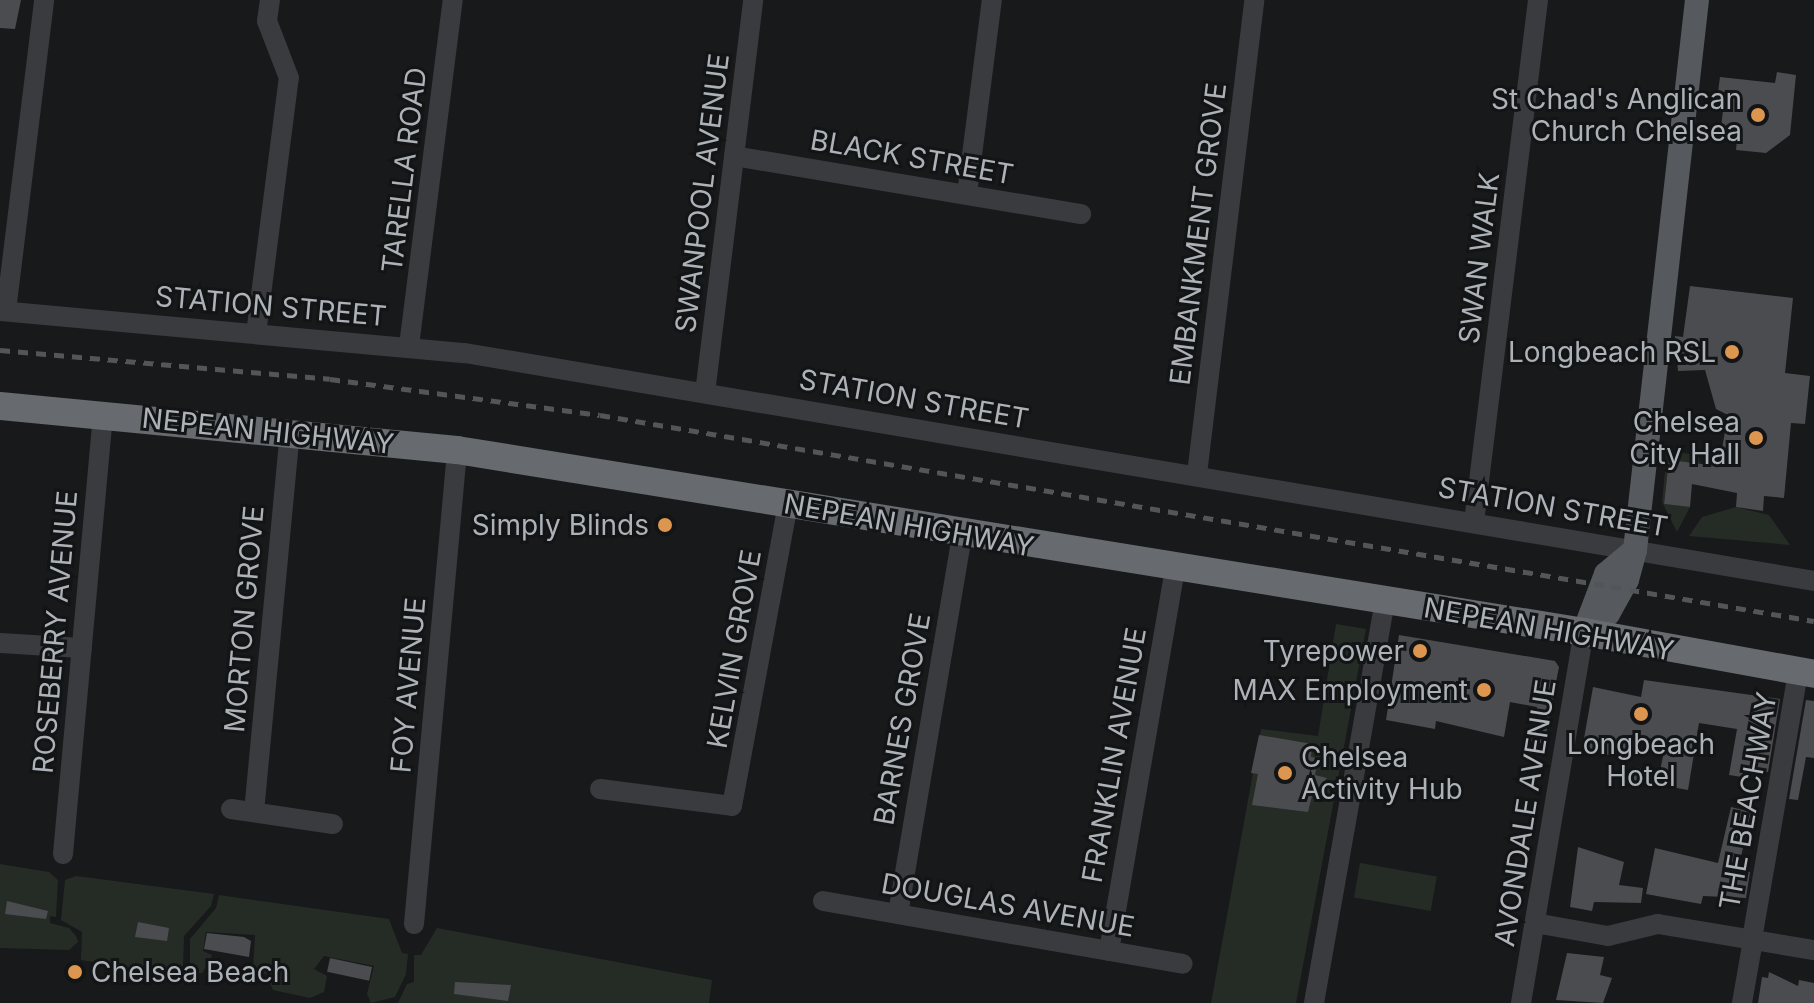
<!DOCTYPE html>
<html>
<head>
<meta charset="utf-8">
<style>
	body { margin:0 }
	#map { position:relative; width:1814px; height:1003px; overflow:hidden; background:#18191a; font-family:Inter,sans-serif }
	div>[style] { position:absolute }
	.green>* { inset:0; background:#252c25; transform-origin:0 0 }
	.building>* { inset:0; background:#4b4c4f; transform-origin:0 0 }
	.minor>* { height:20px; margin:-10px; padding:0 10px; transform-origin:10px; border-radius:10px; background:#3a3b3f }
	.major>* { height:24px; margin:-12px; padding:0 12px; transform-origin:12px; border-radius:12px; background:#56595d }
	.highway>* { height:28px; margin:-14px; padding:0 14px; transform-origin:14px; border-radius:14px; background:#676a6f }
	.rail>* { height:5px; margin-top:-2.5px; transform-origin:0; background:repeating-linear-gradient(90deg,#535659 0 10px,transparent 0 18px) }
	.dots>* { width:22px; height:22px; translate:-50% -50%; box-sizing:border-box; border:4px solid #131415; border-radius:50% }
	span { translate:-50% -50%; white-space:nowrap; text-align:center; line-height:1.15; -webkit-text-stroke:6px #131415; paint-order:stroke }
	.poi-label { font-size:28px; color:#acb2b8 }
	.right { translate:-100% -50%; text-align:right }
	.left { translate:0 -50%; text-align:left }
	.street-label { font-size:28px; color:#acb2b8 }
</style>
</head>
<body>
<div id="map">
	<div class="green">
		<div style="clip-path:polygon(1667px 451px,1698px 455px,1700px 464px,1699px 480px,1695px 463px,1669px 461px,1664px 504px,1690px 507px,1677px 532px,1662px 502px)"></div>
		<div style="clip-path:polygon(1736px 507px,1769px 515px,1790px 545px,1689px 536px,1702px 517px)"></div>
		<div style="clip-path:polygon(1336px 624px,1366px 629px,1296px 1003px,1211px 1003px,1261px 729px,1318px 736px)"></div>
		<div style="left:1360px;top:863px;width:78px;height:35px;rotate:10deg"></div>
		<div style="clip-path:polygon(0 864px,49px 872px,58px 880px,56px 917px,50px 916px,50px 923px,69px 928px,76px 936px,78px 942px,69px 950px,0 948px)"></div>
		<div style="clip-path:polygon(76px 876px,214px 894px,211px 906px,184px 936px,183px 967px,177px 976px,81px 960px,82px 932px,61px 920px,65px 880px)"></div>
		<div style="clip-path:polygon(219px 895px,389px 919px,402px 953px,408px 954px,406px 974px,395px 997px,371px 1003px,367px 994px,374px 966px,324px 956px,314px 969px,327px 976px,324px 992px,310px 998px,273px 990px,266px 974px,253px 970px,255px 935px,206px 932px,203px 951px,212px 955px,210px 961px,202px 973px,190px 974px,190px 939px,216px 908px)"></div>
		<div style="clip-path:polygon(437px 928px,712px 980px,709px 1003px,398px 1003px,407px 984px,414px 982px,414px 955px,421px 955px)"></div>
	</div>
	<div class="building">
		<div style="clip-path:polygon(0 0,21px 0,15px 29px,0 28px)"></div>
		<div style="clip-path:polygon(1777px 72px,1796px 75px,1790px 135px,1766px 153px,1736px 150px,1737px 139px,1720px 137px,1725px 92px,1718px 92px,1720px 77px,1775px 83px)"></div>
		<div style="clip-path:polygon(1690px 286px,1793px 298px,1785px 373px,1810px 376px,1805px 424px,1791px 423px,1784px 498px,1764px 496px,1763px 511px,1736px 507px,1737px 493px,1692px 484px,1690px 507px,1664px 504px,1669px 460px,1710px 465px,1711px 453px,1721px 454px,1728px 415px,1716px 409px,1705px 370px,1678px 371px,1675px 336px,1683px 337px)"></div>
		<div style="clip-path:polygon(1399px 635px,1555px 661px,1559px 667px,1544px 744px,1531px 741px,1537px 707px,1510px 702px,1504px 737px,1436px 721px,1435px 729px,1386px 720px)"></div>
		<div style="clip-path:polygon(1644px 680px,1780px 699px,1768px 772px,1744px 768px,1742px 777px,1729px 775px,1737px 729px,1699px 723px,1688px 790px,1632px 780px,1634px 767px,1660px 771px,1666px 741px,1628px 735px,1625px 758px,1582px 750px,1593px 687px,1641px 697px)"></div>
		<div style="clip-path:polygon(1806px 700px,1814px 701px,1814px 758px,1806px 757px,1798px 800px,1789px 799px)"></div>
		<div style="clip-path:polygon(1259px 735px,1312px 744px,1311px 757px,1318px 758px,1315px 775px,1327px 778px,1312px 796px,1308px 812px,1252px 805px,1258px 774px,1251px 773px)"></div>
		<div style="clip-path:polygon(1731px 807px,1751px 812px,1738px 870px,1750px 872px,1746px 898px,1703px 896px,1701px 904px,1646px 894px,1655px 848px,1718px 863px)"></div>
		<div style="clip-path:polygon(1578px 847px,1624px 862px,1619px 885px,1643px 888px,1641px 903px,1594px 902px,1592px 911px,1570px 907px)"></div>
		<div style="clip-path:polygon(7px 901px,48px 911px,46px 919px,5px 914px)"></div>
		<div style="clip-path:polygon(138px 922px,169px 928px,167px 941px,135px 937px)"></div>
		<div style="clip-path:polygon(207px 933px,244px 937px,251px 941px,249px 957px,204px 949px)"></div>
		<div style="clip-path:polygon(1567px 953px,1604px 957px,1600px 975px,1612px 978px,1603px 1003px,1556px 1000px)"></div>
		<div style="left:330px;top:958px;width:43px;height:14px;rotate:12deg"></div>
		<div style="clip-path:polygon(1769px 972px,1798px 986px,1799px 980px,1814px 983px,1814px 1003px,1758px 1003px,1762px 977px,1768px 978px)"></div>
		<div style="clip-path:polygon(455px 982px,511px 985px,508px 1001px,454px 994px)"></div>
	</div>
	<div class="minor">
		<div style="left:734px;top:156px;width:352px;rotate:9.5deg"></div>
		<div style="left:967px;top:194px;width:196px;rotate:-82.7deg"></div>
		<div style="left:0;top:311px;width:467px;rotate:5.2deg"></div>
		<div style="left:465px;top:353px;width:1368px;rotate:9.59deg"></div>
		<div style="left:6px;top:311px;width:313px;rotate:-83deg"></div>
		<div style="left:256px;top:334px;width:258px;rotate:-82.7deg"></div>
		<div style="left:289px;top:78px;width:61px;rotate:-111.1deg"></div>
		<div style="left:267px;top:21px;width:21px;rotate:-82deg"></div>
		<div style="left:409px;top:346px;width:349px;rotate:-82.8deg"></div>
		<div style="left:705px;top:393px;width:396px;rotate:-83deg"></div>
		<div style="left:1197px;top:474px;width:477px;rotate:-83.1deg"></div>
		<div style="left:1474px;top:522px;width:526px;rotate:-83.01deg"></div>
		<div style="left:0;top:643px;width:82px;rotate:3.5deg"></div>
		<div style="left:600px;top:789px;width:133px;rotate:7.3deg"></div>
		<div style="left:732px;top:806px;width:307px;rotate:-79.5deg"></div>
		<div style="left:231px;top:809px;width:103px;rotate:8.4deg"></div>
		<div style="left:254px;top:812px;width:383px;rotate:-84.6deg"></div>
		<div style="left:63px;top:854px;width:441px;rotate:-84.8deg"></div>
		<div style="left:823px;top:901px;width:365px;rotate:9.9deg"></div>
		<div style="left:898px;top:914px;width:385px;rotate:-80.4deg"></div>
		<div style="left:1535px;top:923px;width:74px;rotate:10.1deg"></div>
		<div style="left:1608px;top:936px;width:51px;rotate:-13.5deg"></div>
		<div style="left:1658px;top:924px;width:158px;rotate:9.5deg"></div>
		<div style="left:414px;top:924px;width:476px;rotate:-84.8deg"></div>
		<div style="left:1752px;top:939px;width:271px;rotate:-80.2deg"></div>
		<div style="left:1109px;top:951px;width:388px;rotate:-80.2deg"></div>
		<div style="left:1314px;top:1003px;width:408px;rotate:-80deg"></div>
		<div style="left:1521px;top:1003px;width:376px;rotate:-80.4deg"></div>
		<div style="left:1742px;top:1003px;width:64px;rotate:-80.1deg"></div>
	</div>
	<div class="major">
		<div style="left:1584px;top:632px;width:30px;rotate:-37deg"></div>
		<div style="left:1608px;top:614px;width:39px;rotate:-61deg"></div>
		<div style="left:1627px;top:580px;width:31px;rotate:-75deg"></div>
		<div style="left:1635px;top:550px;width:553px;rotate:-83.57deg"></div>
		<div style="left:1584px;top:632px;width:62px;rotate:-69.2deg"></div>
		<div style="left:1606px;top:574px;width:38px;rotate:-40deg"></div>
	</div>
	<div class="highway">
		<div style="left:0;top:406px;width:459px;rotate:5.5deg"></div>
		<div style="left:457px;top:450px;width:1142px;rotate:9.17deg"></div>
		<div style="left:1584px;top:632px;width:234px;rotate:10.3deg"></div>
	</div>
	<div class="rail">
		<div style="left:0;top:350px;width:331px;rotate:5deg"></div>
		<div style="left:330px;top:379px;width:272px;rotate:7.6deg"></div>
		<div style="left:600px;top:415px;width:1231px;rotate:9.63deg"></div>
	</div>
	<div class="dots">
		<div style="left:1758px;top:115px;background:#dc964f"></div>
		<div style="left:1732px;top:352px;background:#dc964f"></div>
		<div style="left:1756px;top:438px;background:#dc964f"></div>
		<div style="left:665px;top:525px;background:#dc964f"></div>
		<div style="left:1420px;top:651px;background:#dc964f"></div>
		<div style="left:1484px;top:690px;background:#dc964f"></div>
		<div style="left:1641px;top:714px;background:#dc964f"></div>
		<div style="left:1285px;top:773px;background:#dc964f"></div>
		<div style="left:75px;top:972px;background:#dc964f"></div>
	</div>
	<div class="poi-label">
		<span class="right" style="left:1742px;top:115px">St Chad's Anglican<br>Church Chelsea</span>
		<span class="right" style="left:1716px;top:352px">Longbeach RSL</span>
		<span class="right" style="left:1740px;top:438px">Chelsea<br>City Hall</span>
		<span class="right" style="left:649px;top:525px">Simply Blinds</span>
		<span class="right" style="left:1404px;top:651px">Tyrepower</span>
		<span class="right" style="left:1468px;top:690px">MAX Employment</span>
		<span style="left:1641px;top:760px">Longbeach<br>Hotel</span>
		<span class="left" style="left:1301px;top:773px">Chelsea<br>Activity Hub</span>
		<span class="left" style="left:91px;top:972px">Chelsea Beach</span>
	</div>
	<div class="street-label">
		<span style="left:912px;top:157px;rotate:10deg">BLACK STREET</span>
		<span style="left:404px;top:170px;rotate:-83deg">TARELLA ROAD</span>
		<span style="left:702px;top:193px;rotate:-83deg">SWANPOOL AVENUE</span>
		<span style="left:1198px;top:234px;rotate:-83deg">EMBANKMENT GROVE</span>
		<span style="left:1479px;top:258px;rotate:-83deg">SWAN WALK</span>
		<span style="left:271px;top:306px;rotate:5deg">STATION STREET</span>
		<span style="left:914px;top:399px;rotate:10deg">STATION STREET</span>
		<span style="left:268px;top:431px;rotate:6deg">NEPEAN HIGHWAY</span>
		<span style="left:1553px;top:507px;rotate:10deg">STATION STREET</span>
		<span style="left:909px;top:525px;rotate:10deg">NEPEAN HIGHWAY</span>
		<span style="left:244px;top:619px;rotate:-85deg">MORTON GROVE</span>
		<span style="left:1549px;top:629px;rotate:10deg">NEPEAN HIGHWAY</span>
		<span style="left:55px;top:632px;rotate:-85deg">ROSEBERRY AVENUE</span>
		<span style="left:734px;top:649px;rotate:-80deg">KELVIN GROVE</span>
		<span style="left:408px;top:685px;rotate:-85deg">FOY AVENUE</span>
		<span style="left:902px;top:719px;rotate:-80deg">BARNES GROVE</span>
		<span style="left:1114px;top:755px;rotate:-80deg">FRANKLIN AVENUE</span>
		<span style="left:1748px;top:801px;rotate:-80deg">THE BEACHWAY</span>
		<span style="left:1525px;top:813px;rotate:-81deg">AVONDALE AVENUE</span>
		<span style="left:1008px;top:905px;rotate:10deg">DOUGLAS AVENUE</span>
	</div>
</div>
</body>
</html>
